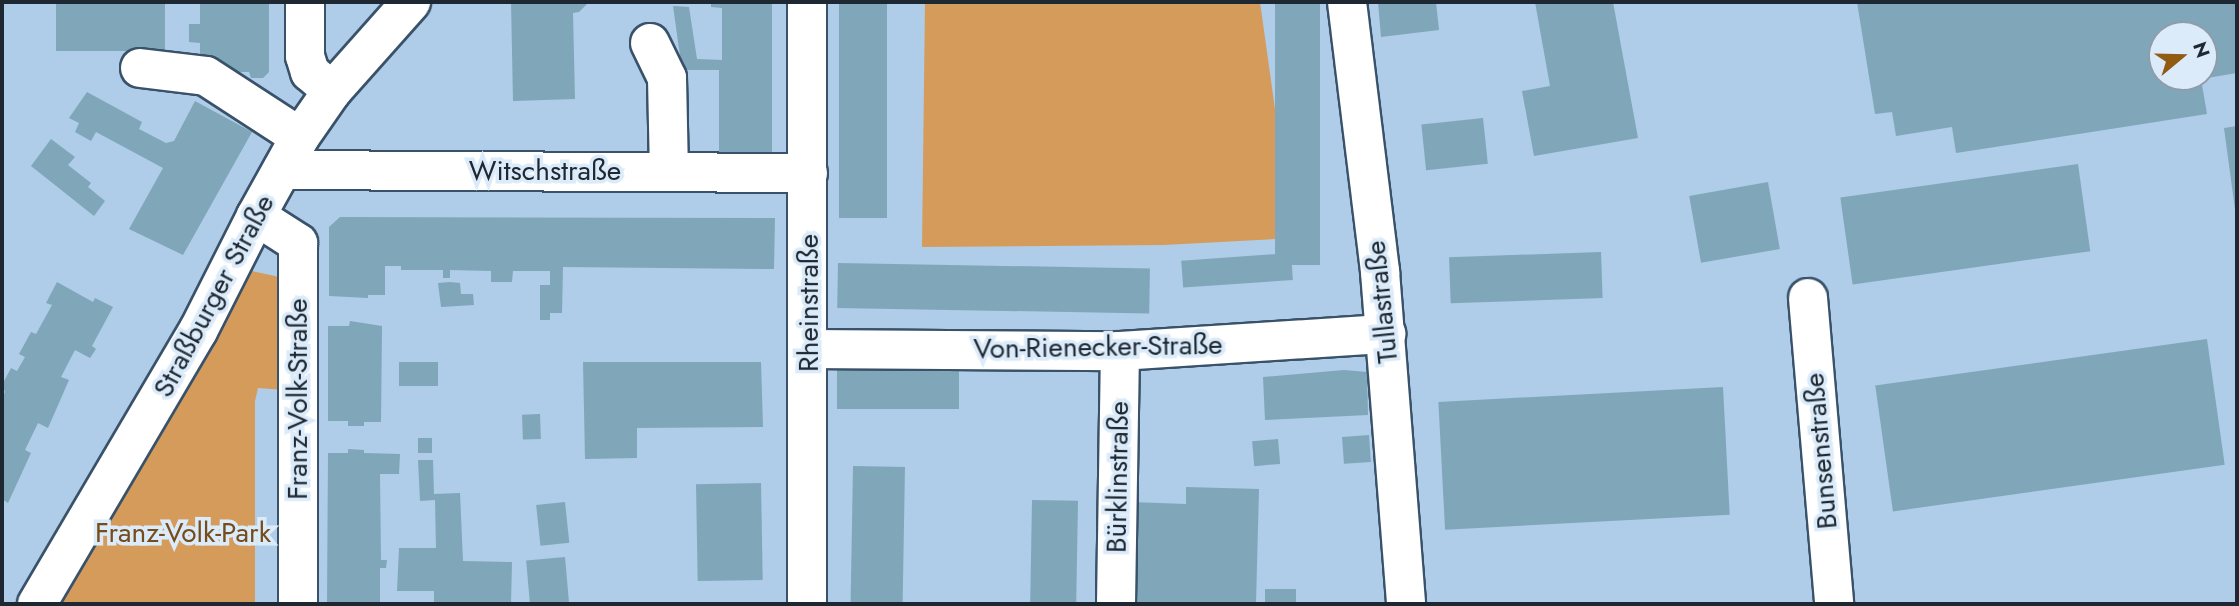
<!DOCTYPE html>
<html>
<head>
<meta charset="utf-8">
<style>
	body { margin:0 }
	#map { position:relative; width:2239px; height:606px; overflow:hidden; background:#afcce8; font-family:Jost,sans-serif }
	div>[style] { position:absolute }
	.green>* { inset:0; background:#d59b5b }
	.building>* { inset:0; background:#7fa7b9; transform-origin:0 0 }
	.roads { filter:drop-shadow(2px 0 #39526a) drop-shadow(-2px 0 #39526a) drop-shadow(0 2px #39526a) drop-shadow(0 -2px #39526a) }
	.minor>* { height:38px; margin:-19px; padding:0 19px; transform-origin:19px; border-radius:19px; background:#fff }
	.major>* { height:38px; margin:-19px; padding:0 19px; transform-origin:19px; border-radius:19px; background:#fff }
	span { translate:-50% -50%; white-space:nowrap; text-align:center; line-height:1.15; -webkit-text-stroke:7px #dcebf9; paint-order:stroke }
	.street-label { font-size:28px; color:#1d2832 }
	.park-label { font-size:28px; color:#754c1a }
	.frame { position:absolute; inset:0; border:4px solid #1d2832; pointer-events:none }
	.north { position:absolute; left:2148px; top:21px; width:70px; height:70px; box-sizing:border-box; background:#dcebf9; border:2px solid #909da9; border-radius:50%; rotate:71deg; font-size:19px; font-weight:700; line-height:28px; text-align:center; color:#1d2832 }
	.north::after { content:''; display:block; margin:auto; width:24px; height:32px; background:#915b11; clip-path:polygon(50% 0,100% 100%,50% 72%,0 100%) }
</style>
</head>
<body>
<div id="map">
	<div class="green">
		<div style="clip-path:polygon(925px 2px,1260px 2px,1293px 238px,1164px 245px,922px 247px)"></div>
		<div style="clip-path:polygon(252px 271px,284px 278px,284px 390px,258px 388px,255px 401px,255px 604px,59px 604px)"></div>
	</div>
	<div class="building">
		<div style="left:56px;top:2px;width:109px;height:49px"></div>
		<div style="clip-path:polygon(269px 2px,269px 72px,263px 78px,251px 78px,249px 72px,240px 72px,237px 77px,200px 65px,200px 43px,189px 42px,189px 24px,200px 24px,200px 3px)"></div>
		<div style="clip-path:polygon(511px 2px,589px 2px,579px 12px,573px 13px,575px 99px,513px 101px)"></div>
		<div style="clip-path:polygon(711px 2px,772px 2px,772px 158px,719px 157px,719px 70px,682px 70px,673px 6px,689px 7px,697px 59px,722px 60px,722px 8px,711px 7px)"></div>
		<div style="left:839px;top:2px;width:48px;height:216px"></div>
		<div style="left:1275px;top:2px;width:45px;height:263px"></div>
		<div style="clip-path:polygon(1378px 2px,1436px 2px,1439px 30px,1381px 37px)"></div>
		<div style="clip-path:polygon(1535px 2px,1613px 2px,1638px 138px,1534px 156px,1522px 91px,1550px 86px)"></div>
		<div style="clip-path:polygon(evenodd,1857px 2px,2237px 2px,2237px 73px,2201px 79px,2207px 114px,1956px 153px,1952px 127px,1896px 136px,1892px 112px,1875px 114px,1857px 2px,2162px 35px,2204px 35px,2204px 77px,2162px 77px,2162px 35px)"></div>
		<div style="clip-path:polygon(87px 92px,142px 122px,139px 129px,166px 143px,174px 141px,195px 101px,252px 132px,183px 255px,129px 229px,163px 168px,96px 132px,91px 141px,75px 132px,79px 123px,69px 118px)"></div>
		<div style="left:1483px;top:118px;width:46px;height:62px;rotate:84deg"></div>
		<div style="clip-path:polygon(2237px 126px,2237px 217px,2236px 217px,2224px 128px)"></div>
		<div style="clip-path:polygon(51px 139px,75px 157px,68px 165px,91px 183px,88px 187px,105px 201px,94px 216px,31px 166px)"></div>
		<div style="left:2078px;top:164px;width:88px;height:240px;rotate:82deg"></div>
		<div style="left:1768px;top:182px;width:68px;height:80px;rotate:80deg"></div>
		<div style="clip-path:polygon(340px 217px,775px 218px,774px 269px,563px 267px,562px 313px,550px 313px,550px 320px,540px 320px,540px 285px,550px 285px,550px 271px,513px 271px,512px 282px,491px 282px,491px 271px,450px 270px,450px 278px,443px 278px,443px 270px,401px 270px,401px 266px,385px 266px,385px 295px,368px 295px,368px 298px,329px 296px,329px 227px)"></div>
		<div style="left:1601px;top:252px;width:46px;height:152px;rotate:88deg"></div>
		<div style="left:1291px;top:253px;width:27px;height:110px;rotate:86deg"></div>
		<div style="left:838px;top:263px;width:312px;height:45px;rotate:1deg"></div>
		<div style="clip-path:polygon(57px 282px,93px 302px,95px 298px,113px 307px,92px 346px,96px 349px,90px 358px,75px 350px,61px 377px,69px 380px,48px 428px,38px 423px,25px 450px,31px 453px,8px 503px,2px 499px,2px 398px,5px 392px,2px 385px,11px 368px,17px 371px,25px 357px,19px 354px,31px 332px,36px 334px,52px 305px,46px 303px)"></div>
		<div style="clip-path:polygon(450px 282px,460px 283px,461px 294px,473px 294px,474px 305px,441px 307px,438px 283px)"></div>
		<div style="clip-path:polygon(350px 321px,382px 326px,381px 422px,364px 422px,364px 426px,348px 426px,348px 421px,328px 421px,328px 326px,349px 326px)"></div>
		<div style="left:2207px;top:339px;width:127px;height:335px;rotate:82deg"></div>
		<div style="left:399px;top:362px;width:39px;height:24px"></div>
		<div style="clip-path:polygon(583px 362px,761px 362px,763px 427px,637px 428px,637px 458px,585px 459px)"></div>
		<div style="left:837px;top:365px;width:122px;height:44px"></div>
		<div style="clip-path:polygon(1344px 370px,1367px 372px,1368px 415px,1265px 420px,1263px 377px)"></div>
		<div style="left:1723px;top:387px;width:128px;height:285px;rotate:87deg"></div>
		<div style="left:540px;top:414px;width:25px;height:18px;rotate:88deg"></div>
		<div style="left:1369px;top:435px;width:27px;height:27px;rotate:86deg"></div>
		<div style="left:418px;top:438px;width:14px;height:15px"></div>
		<div style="left:1278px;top:439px;width:25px;height:26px;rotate:85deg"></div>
		<div style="clip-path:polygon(348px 449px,364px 450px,364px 453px,400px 454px,399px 474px,380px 474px,381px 560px,387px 560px,386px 568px,380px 568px,380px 604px,327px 604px,328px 453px,348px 453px)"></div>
		<div style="clip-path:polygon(418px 460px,433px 460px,434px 494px,460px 493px,463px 561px,512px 562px,511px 604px,434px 604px,434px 591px,397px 591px,399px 548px,436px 548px,435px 500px,420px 501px)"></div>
		<div style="left:853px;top:466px;width:52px;height:138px;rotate:1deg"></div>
		<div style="left:761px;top:483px;width:97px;height:65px;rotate:89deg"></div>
		<div style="clip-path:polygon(1186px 487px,1259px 489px,1256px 604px,1128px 604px,1131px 502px,1186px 504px)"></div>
		<div style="left:1032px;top:500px;width:46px;height:104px;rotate:1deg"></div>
		<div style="left:565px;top:502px;width:41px;height:29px;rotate:84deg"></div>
		<div style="left:565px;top:557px;width:47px;height:39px;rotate:85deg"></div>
		<div style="left:1296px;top:589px;width:15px;height:31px;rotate:90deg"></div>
	</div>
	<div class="roads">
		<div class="minor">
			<div style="left:305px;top:2px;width:54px;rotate:90deg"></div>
			<div style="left:305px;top:56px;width:17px;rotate:73deg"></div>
			<div style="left:310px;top:72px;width:29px;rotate:41deg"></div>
			<div style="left:1347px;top:2px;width:272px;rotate:83deg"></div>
			<div style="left:1380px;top:272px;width:333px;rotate:85.5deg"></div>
			<div style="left:650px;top:43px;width:39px;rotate:64deg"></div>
			<div style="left:667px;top:78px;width:94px;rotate:88.8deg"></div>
			<div style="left:140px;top:68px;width:66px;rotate:6.9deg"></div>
			<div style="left:206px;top:76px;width:112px;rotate:33deg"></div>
			<div style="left:282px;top:170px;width:526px;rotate:0.33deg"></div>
			<div style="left:256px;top:216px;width:50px;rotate:32.7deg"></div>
			<div style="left:298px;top:243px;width:361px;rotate:90deg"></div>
			<div style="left:1808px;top:298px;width:307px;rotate:85.1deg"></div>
			<div style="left:809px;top:349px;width:311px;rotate:0.4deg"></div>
			<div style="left:1120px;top:351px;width:267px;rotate:-3.7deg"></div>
			<div style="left:1116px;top:604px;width:253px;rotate:-89.1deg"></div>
		</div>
		<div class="major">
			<div style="left:37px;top:604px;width:317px;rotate:-59.5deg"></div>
			<div style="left:198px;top:331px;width:129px;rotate:-63.2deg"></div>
			<div style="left:256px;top:216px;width:90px;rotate:-60.9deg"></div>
			<div style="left:300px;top:137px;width:56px;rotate:-55.2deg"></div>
			<div style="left:332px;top:91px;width:119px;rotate:-48.4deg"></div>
			<div style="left:807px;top:604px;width:602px;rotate:-90deg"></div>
		</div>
	</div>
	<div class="street-label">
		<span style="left:545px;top:171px">Witschstraße</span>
		<span style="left:214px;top:296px;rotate:-62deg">Straßburger Straße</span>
		<span style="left:1382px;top:302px;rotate:-96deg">Tullastraße</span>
		<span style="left:809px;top:303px;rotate:-90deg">Rheinstraße</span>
		<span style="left:1098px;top:347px;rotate:-1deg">Von-Rienecker-Straße</span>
		<span style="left:298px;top:399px;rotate:-90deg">Franz-Volk-Straße</span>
		<span style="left:1821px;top:451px;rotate:-95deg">Bunsenstraße</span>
		<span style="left:1118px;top:477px;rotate:-89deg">Bürklinstraße</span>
	</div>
	<div class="park-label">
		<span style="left:183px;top:533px">Franz-Volk-Park</span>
	</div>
	<div class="frame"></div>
	<div class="north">N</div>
</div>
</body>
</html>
